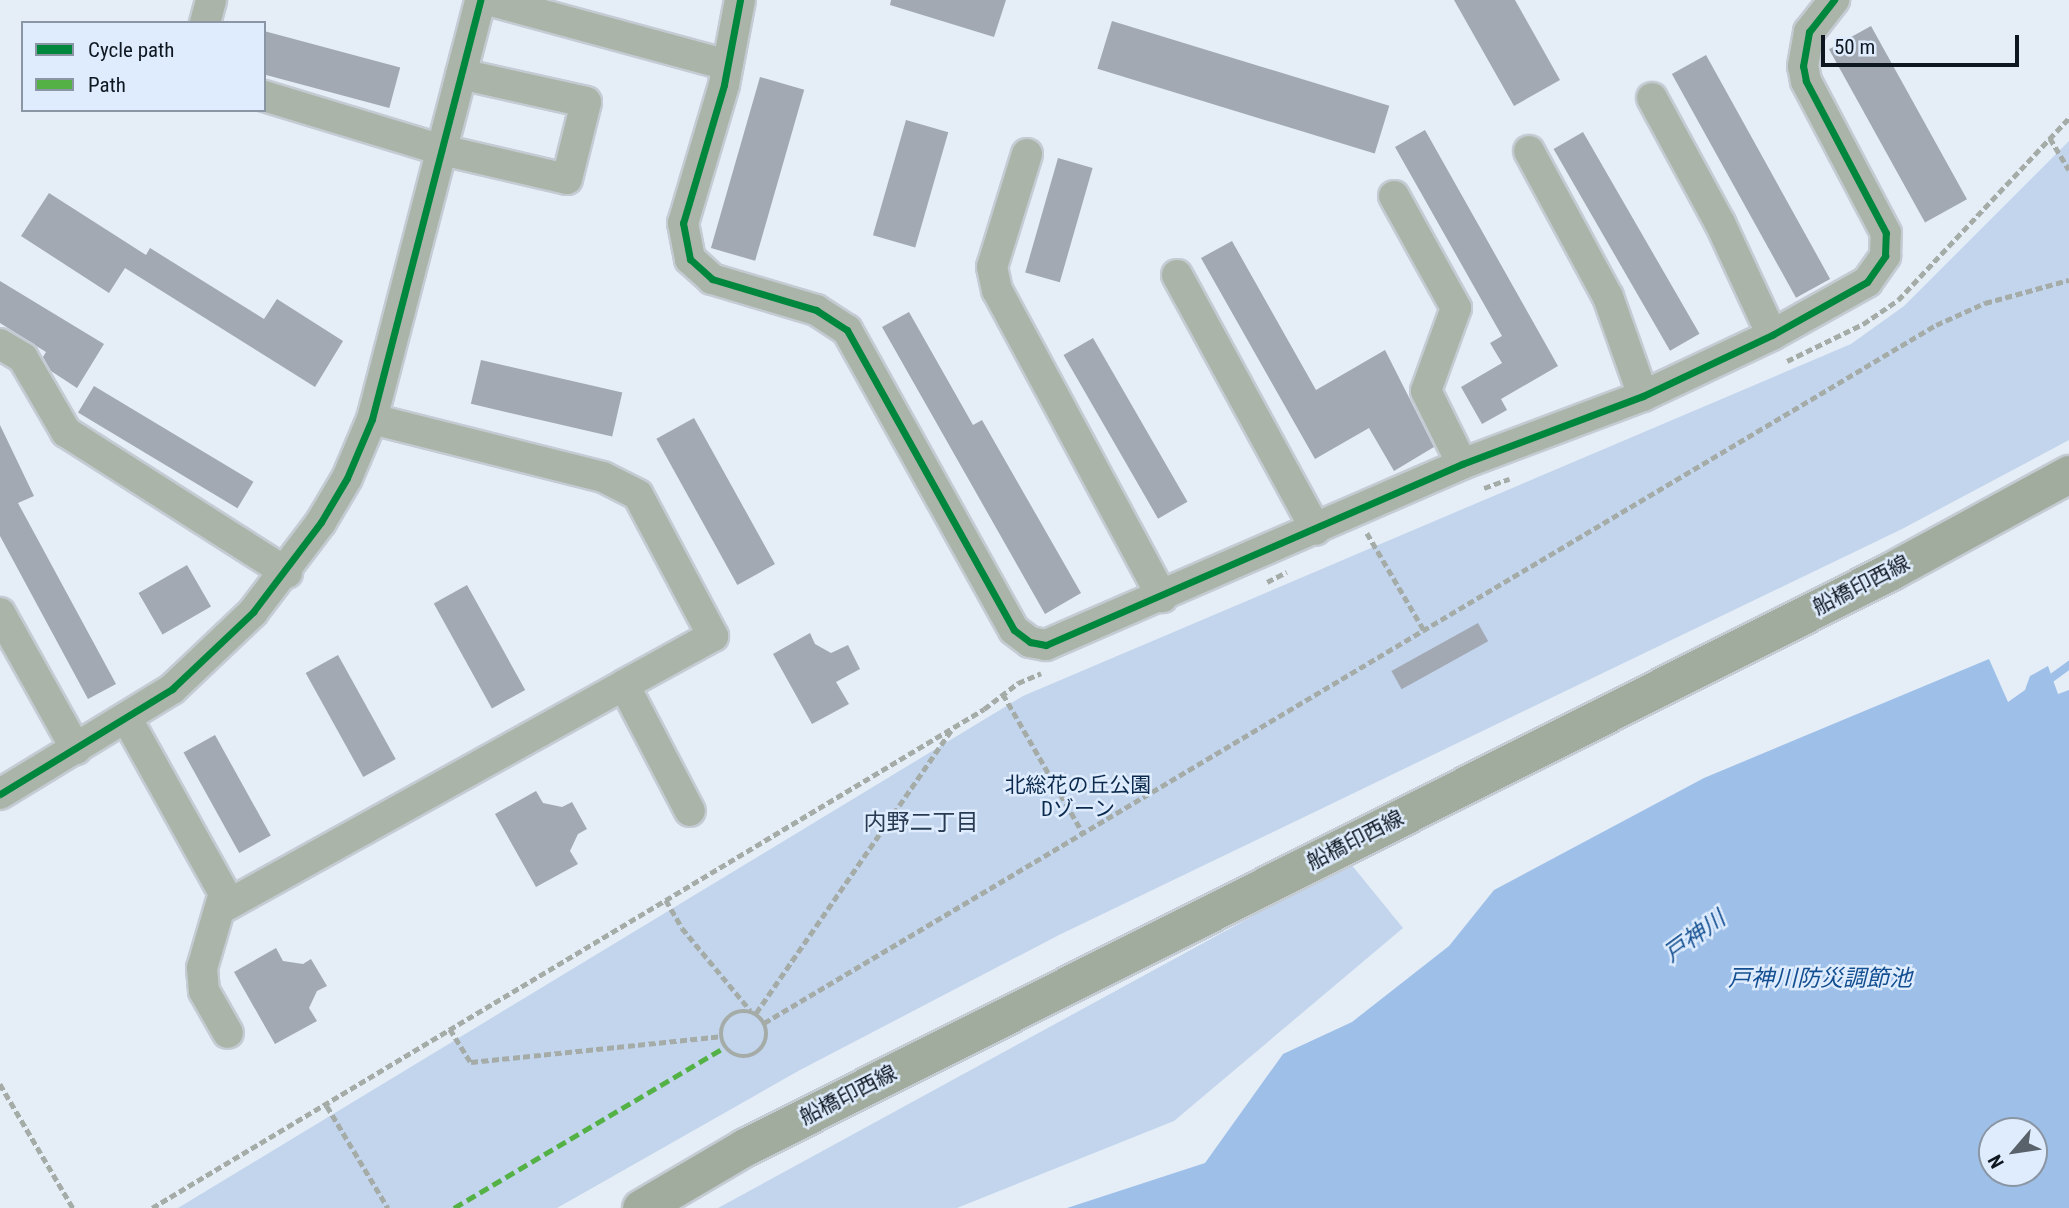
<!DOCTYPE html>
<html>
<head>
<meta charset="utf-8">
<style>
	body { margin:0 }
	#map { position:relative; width:2069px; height:1208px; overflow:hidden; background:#e5edf7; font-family:"Roboto Condensed","Noto Sans JP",sans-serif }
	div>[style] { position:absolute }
	.green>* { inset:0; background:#c2d5ed }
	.water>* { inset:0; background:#9ec0e8 }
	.stream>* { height:8px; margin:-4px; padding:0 4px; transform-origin:4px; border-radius:4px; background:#9ec0e8 }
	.building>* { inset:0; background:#a2a9b3; transform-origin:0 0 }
	.path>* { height:4.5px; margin-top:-2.25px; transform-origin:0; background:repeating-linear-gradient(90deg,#a5aca7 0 7px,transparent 0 10.5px) }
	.path>.ring { margin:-2.25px; padding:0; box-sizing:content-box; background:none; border:4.5px solid #a5aca7; border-radius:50% }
	.roads { filter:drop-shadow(2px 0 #c4cbd3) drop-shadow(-2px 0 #c4cbd3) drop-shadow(0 2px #c4cbd3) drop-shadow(0 -2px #c4cbd3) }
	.minor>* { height:30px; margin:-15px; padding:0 15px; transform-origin:15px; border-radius:15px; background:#abb4a8 }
	.major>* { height:37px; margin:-18.5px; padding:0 18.5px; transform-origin:18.5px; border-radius:18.5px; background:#a1ac9e }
	.quiet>* { height:5px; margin-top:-2.5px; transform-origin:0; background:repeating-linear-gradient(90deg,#54b145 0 10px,transparent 0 15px) }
	.cycleway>* { height:7px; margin:-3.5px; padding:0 3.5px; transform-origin:3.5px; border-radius:3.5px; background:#00873e }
	span { translate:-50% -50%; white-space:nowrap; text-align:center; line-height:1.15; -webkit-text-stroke:5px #deecfe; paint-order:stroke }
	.street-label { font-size:21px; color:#0e1620 }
	.park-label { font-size:21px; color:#0c2a4d }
	.neighbourhood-label { font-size:23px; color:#283b52 }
	.water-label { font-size:23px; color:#134f90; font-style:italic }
	.legend { position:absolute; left:21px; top:21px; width:245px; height:91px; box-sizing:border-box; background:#deecfe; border:2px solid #8b96a5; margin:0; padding:9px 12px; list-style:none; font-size:21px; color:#0e1620 }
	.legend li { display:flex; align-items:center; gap:14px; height:35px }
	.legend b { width:35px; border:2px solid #8b96a5 }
	.north { position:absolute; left:1978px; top:1117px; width:70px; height:70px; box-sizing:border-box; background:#deecfe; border:2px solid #8b96a5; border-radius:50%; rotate:241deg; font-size:19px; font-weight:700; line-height:28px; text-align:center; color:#0e1620 }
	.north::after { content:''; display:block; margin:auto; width:24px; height:32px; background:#59616b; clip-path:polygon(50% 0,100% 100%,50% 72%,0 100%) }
	.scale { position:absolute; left:1821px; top:35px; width:198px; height:32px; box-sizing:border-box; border:4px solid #0e1620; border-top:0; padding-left:9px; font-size:21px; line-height:24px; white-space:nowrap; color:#0e1620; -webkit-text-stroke:5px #deecfe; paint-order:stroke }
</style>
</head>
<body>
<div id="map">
	<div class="green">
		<div style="clip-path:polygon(2069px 141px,2069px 440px,1902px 529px,1059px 935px,800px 1070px,557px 1208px,178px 1208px,1023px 696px,1851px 344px,1904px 306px)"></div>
		<div style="clip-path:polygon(1350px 863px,1403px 928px,1174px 1121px,957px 1208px,718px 1208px)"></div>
	</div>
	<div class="water">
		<div style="clip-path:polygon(evenodd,1989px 659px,2008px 702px,2025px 690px,2030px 676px,2048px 666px,2058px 694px,2069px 690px,2069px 1208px,1067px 1208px,1205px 1163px,1283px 1054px,1352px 1022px,1449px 946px,1494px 890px,1704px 778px,1989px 659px,1992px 1131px,2034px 1131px,2034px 1173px,1992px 1173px,1992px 1131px)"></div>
	</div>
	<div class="stream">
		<div style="left:2046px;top:682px;width:29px;rotate:-36deg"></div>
	</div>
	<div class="building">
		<div style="clip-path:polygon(891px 0,1006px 0,994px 37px,890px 5px)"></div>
		<div style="clip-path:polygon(1454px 0,1515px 0,1560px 80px,1514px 106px)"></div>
		<div style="left:1112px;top:21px;width:290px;height:50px;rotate:17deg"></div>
		<div style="left:1871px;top:26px;width:198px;height:48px;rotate:61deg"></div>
		<div style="left:264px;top:31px;width:141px;height:42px;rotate:15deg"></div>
		<div style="left:1706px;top:55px;width:256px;height:39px;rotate:61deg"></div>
		<div style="left:760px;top:77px;width:46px;height:178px;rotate:16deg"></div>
		<div style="left:906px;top:120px;width:44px;height:120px;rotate:16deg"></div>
		<div style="clip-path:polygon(1425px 130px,1558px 366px,1501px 399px,1507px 410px,1482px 424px,1461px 387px,1502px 363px,1490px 343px,1502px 336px,1395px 147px)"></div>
		<div style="left:1583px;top:132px;width:233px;height:34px;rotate:60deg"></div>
		<div style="left:1058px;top:158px;width:36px;height:119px;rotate:16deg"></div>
		<div style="clip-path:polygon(49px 193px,146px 255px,150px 248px,264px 319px,277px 299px,343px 341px,315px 387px,125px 268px,109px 293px,21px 236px)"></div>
		<div style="clip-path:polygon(1232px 241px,1316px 390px,1385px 350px,1434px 447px,1394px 471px,1369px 428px,1315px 459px,1201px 258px)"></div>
		<div style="clip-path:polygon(0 281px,104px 344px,77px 388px,51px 371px,43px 357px,46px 352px,0 323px)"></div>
		<div style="clip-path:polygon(909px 312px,973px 425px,982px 420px,1081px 593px,1045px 614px,882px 327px)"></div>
		<div style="left:1093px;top:338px;width:189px;height:34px;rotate:60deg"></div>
		<div style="left:481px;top:360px;width:145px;height:45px;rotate:13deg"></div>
		<div style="left:94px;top:386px;width:186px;height:31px;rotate:31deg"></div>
		<div style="left:694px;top:418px;width:167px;height:43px;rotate:61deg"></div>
		<div style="clip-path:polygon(0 425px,34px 496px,18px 503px,116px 684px,88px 699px,0 536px)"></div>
		<div style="left:187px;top:565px;width:48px;height:56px;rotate:60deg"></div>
		<div style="left:467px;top:585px;width:120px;height:38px;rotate:61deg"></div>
		<div style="left:1478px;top:623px;width:21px;height:99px;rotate:61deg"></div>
		<div style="clip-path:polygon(810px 633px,815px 644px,831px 653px,848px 645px,860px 669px,836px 682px,849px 704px,812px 724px,773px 654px)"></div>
		<div style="left:338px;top:655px;width:119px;height:37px;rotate:61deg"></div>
		<div style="left:215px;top:735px;width:115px;height:36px;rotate:61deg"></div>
		<div style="clip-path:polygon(536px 791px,543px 803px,562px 807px,572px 802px,587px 829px,578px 834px,570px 851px,578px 864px,536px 887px,495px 814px)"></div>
		<div style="clip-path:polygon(276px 948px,283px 961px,303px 964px,311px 959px,327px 986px,317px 991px,309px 1008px,317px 1021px,275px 1044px,234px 972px)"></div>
	</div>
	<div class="path">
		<div style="left:2050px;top:138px;width:37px;rotate:59deg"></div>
		<div style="left:1787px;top:361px;width:85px;rotate:-26deg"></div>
		<div style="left:1863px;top:324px;width:42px;rotate:-34.4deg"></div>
		<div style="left:1898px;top:300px;width:250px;rotate:-46.8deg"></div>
		<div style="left:1484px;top:488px;width:27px;rotate:-20deg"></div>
		<div style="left:1367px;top:533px;width:113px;rotate:59.6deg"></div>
		<div style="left:1267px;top:582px;width:22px;rotate:-27deg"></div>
		<div style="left:1003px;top:694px;width:160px;rotate:60.1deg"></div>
		<div style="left:666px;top:900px;width:32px;rotate:60deg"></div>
		<div style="left:682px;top:928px;width:107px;rotate:50.3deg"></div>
		<div class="ring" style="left:721px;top:1011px;width:41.5px;height:41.5px"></div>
		<div style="left:756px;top:1013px;width:344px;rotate:-55.4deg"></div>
		<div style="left:764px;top:1023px;width:1364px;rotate:-30.78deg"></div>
		<div style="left:1936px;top:325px;width:54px;rotate:-24.2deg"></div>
		<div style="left:1985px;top:303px;width:87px;rotate:-15.3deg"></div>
		<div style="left:450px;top:1029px;width:39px;rotate:58deg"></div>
		<div style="left:471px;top:1062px;width:251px;rotate:-5.9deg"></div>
		<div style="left:0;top:1084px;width:144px;rotate:59.5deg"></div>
		<div style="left:327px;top:1106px;width:119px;rotate:59.1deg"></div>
		<div style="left:152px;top:1208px;width:970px;rotate:-30.95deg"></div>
		<div style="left:984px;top:709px;width:43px;rotate:-37.4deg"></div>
		<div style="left:1018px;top:683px;width:25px;rotate:-23deg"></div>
	</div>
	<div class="roads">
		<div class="minor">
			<div style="left:488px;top:0;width:248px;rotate:15.2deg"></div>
			<div style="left:740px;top:0;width:86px;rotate:100.7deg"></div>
			<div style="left:724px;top:85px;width:144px;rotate:106.5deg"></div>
			<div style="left:683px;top:223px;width:37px;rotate:79deg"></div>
			<div style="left:690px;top:259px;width:30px;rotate:42deg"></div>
			<div style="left:712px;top:279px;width:109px;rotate:16.6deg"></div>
			<div style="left:816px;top:310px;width:37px;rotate:33deg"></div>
			<div style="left:847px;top:330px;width:343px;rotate:60.9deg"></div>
			<div style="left:1014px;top:630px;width:20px;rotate:37deg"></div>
			<div style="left:1030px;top:642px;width:16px;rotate:11deg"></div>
			<div style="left:1046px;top:645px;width:454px;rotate:-23.5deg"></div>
			<div style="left:1462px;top:464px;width:193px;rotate:-20.6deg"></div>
			<div style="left:1643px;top:396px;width:143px;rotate:-25.3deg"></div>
			<div style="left:1772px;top:335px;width:109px;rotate:-29.2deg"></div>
			<div style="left:1867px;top:282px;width:32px;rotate:-55deg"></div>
			<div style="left:1885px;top:256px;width:23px;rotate:-88deg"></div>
			<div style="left:1886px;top:233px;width:172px;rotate:-117.8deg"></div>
			<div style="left:1806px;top:81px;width:15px;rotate:-101deg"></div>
			<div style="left:1803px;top:66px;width:35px;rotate:-80deg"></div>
			<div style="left:1809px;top:32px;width:41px;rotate:-52deg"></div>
			<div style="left:205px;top:23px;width:24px;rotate:-75deg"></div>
			<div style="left:264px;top:96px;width:186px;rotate:16.9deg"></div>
			<div style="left:442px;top:150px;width:128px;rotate:13.1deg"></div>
			<div style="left:567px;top:179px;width:79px;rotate:-76.1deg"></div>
			<div style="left:586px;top:102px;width:128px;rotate:-167.4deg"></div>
			<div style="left:1652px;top:98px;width:142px;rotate:61.5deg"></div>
			<div style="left:1720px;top:223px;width:123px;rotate:65.1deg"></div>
			<div style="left:1529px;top:151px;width:166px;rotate:61.6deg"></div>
			<div style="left:1608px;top:297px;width:105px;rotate:70.5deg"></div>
			<div style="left:1027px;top:154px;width:118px;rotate:107.2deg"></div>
			<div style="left:992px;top:267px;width:24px;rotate:78deg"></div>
			<div style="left:997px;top:290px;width:349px;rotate:61.7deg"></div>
			<div style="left:1394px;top:196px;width:128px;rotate:61deg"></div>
			<div style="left:1456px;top:308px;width:88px;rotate:109.9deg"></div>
			<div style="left:1426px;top:391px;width:81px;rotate:63.7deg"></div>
			<div style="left:1177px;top:275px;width:290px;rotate:61.4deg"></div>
			<div style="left:0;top:344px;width:27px;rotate:31deg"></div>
			<div style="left:23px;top:358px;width:86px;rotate:59.8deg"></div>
			<div style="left:66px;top:432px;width:262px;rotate:32.5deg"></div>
			<div style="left:372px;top:419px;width:238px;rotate:14.1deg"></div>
			<div style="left:603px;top:477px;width:39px;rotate:27deg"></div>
			<div style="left:638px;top:495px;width:160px;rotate:62deg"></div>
			<div style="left:713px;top:636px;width:102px;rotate:151.2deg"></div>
			<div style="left:624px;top:685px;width:142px;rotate:62.4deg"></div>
			<div style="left:0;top:613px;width:156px;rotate:60.8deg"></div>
			<div style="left:127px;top:719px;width:199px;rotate:60.9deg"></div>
			<div style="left:224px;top:893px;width:78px;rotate:106.3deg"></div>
			<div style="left:202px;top:968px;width:23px;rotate:85deg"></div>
			<div style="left:204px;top:991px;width:48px;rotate:60.3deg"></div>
			<div style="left:0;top:794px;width:202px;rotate:-31.4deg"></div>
			<div style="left:172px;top:689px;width:112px;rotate:-43.5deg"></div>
			<div style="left:253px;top:612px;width:113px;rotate:-52.9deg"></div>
			<div style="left:321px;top:522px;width:51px;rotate:-59.4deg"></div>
			<div style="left:347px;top:478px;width:64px;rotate:-67deg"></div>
			<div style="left:372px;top:419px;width:433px;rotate:-75.5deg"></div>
			<div style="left:220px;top:909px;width:462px;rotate:-29deg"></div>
		</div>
		<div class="major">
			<div style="left:641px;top:1208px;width:121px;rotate:-30.4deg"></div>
			<div style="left:745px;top:1147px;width:1283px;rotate:-26.68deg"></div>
			<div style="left:1891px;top:571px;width:203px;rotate:-28.6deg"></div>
		</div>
	</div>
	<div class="quiet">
		<div style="left:454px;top:1208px;width:315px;rotate:-30.7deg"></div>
	</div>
	<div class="cycleway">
		<div style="left:740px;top:0;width:86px;rotate:100.7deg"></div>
		<div style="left:724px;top:85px;width:144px;rotate:106.5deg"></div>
		<div style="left:683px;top:223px;width:37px;rotate:79deg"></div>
		<div style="left:690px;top:259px;width:30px;rotate:42deg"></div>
		<div style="left:712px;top:279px;width:109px;rotate:16.6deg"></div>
		<div style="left:816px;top:310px;width:37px;rotate:33deg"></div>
		<div style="left:847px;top:330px;width:343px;rotate:60.9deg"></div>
		<div style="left:1014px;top:630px;width:20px;rotate:37deg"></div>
		<div style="left:1030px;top:642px;width:16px;rotate:11deg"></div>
		<div style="left:1046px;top:645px;width:454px;rotate:-23.5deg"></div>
		<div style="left:1462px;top:464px;width:193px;rotate:-20.6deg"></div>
		<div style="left:1643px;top:396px;width:143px;rotate:-25.3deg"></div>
		<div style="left:1772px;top:335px;width:109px;rotate:-29.2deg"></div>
		<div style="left:1867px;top:282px;width:32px;rotate:-55deg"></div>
		<div style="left:1885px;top:256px;width:23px;rotate:-88deg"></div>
		<div style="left:1886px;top:233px;width:172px;rotate:-117.8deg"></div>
		<div style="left:1806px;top:81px;width:15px;rotate:-101deg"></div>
		<div style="left:1803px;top:66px;width:35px;rotate:-80deg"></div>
		<div style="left:1809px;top:32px;width:41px;rotate:-52deg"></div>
		<div style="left:0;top:794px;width:202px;rotate:-31.4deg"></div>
		<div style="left:172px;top:689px;width:112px;rotate:-43.5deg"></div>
		<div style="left:253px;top:612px;width:113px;rotate:-52.9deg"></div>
		<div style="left:321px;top:522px;width:51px;rotate:-59.4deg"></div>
		<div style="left:347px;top:478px;width:64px;rotate:-67deg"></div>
		<div style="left:372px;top:419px;width:433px;rotate:-75.5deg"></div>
	</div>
	<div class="street-label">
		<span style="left:1861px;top:585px;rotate:-27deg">船橋印西線</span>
		<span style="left:1355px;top:840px;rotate:-27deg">船橋印西線</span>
		<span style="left:848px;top:1095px;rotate:-27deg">船橋印西線</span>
	</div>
	<div class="park-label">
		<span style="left:1078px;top:797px">北総花の丘公園<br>Dゾーン</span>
	</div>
	<div class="neighbourhood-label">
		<span style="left:921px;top:823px">内野二丁目</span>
	</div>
	<div class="water-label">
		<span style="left:1695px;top:937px;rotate:-36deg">戸神川</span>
		<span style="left:1820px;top:979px">戸神川防災調節池</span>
	</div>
	<ul class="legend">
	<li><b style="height:9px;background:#00873e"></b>Cycle path</li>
	<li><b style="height:9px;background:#54b145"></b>Path</li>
	</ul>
	<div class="north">N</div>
	<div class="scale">50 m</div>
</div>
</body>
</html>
